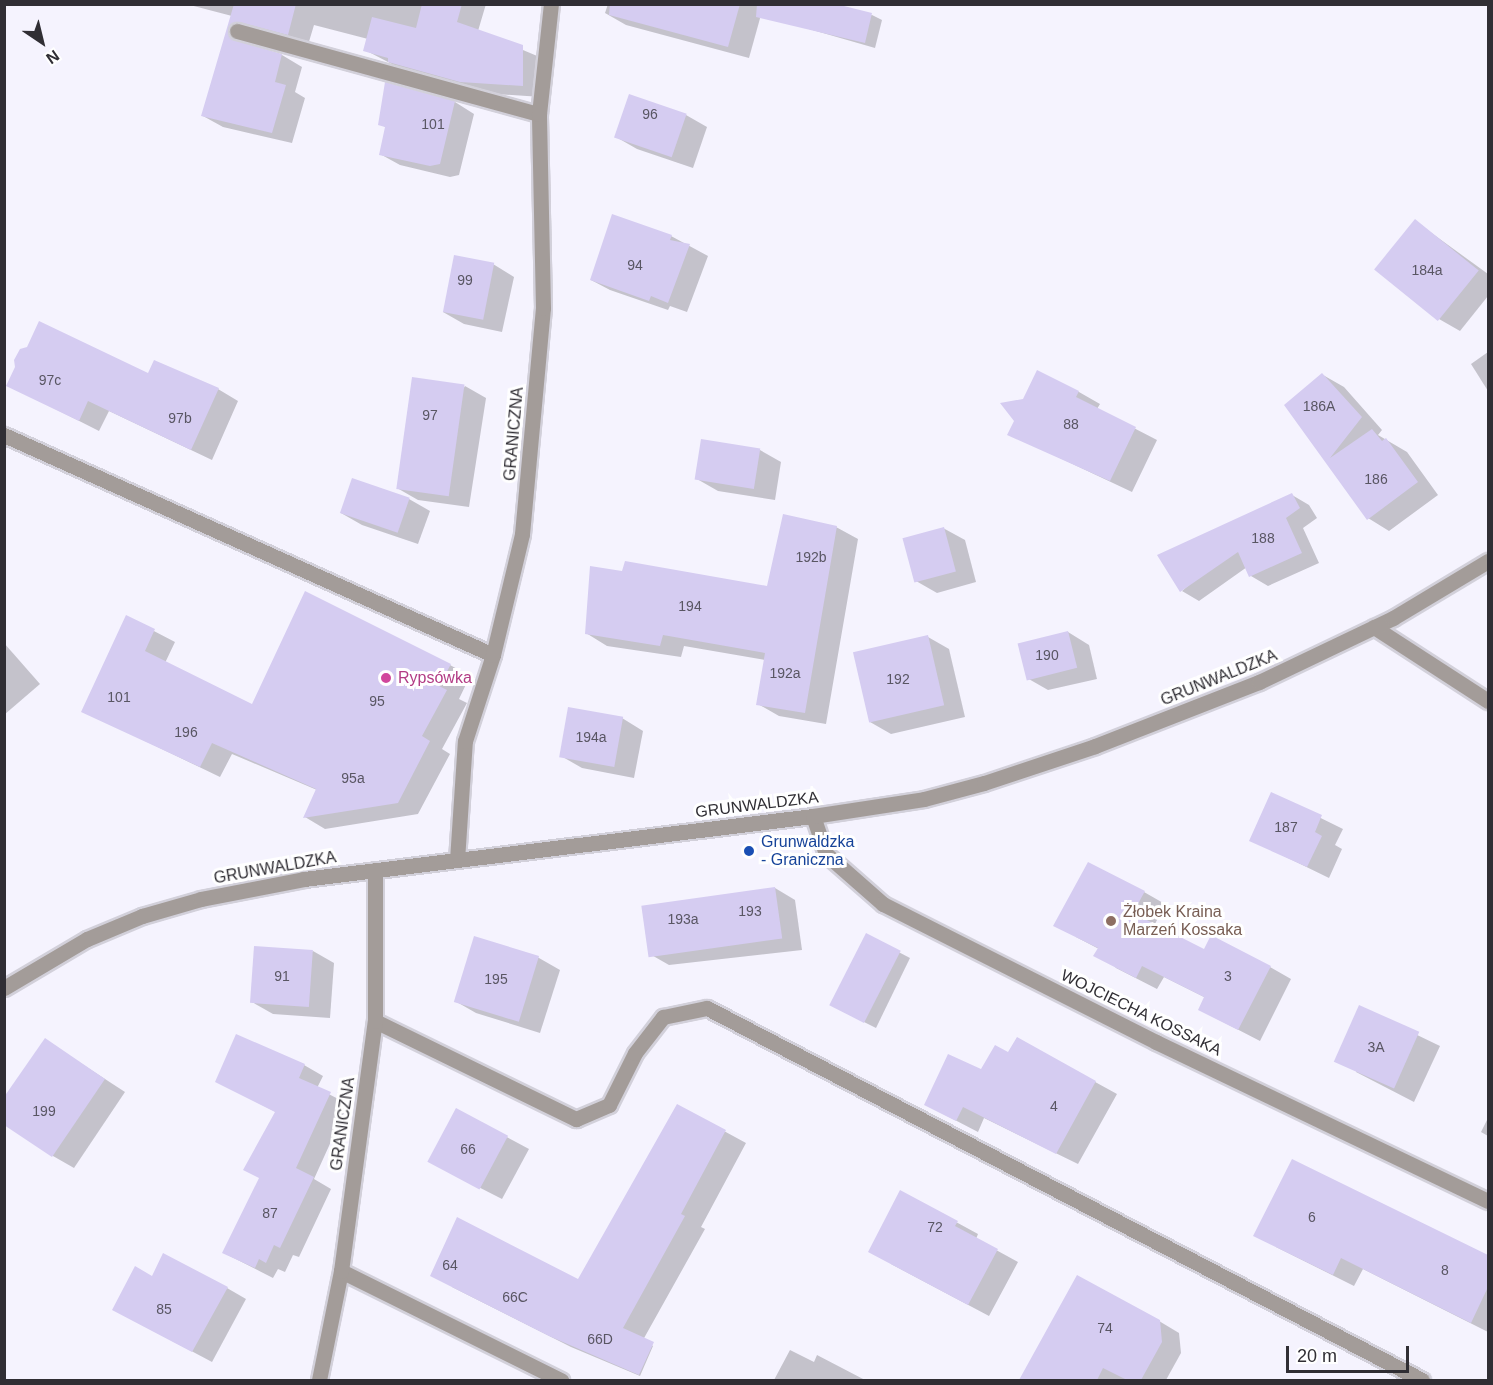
<!DOCTYPE html>
<html>
<head>
<meta charset="utf-8">
<style>
	body { margin:0 }
	#map { position:relative; width:1493px; height:1385px; overflow:hidden; background:#f5f3fe; font-family:Helvetica,sans-serif }
	div>[style] { position:absolute }
	.shadow>* { inset:0; background:#0003 }
	.building>* { inset:0; background:#d5ccf1; transform-origin:0 0 }
	.roads { filter:drop-shadow(2px 0 #d2d0da) drop-shadow(-2px 0 #d2d0da) drop-shadow(0 2px #d2d0da) drop-shadow(0 -2px #d2d0da) }
	.service>* { height:15px; margin:-7.5px; padding:0 7.5px; transform-origin:7.5px; border-radius:7.5px; background:#a39c99 }
	.minor>* { height:15px; margin:-7.5px; padding:0 7.5px; transform-origin:7.5px; border-radius:7.5px; background:#a39c99 }
	.tertiary>* { height:15px; margin:-7.5px; padding:0 7.5px; transform-origin:7.5px; border-radius:7.5px; background:#a39c99 }
	.dots>* { width:16px; height:16px; translate:-50% -50%; box-sizing:border-box; border:3px solid #fff; border-radius:50% }
	span { translate:-50% -50%; white-space:nowrap; text-align:center; line-height:1.15; -webkit-text-stroke:6px #fff; paint-order:stroke }
	.number-label { font-size:14px; color:#595663 }
	.number-label span { -webkit-text-stroke-width:0 }
	.street-label { font-size:16px; color:#302e34 }
	.hotel-label { font-size:16px; color:#b23c85 }
	.left { translate:0 -50%; text-align:left }
	.transit-label { font-size:16px; color:#164399 }
	.education-label { font-size:16px; color:#785e54 }
	.frame { position:absolute; inset:0; border:6px solid #302e34; pointer-events:none }
	.north { position:absolute; left:12px; top:12px; width:60px; height:60px; -webkit-text-stroke:4px #fff; paint-order:stroke; rotate:145deg; font-size:16px; font-weight:700; line-height:24px; text-align:center; color:#302e34 }
	.north::after { content:''; display:block; margin:auto; width:21px; height:27px; background:#302e34; clip-path:polygon(50% 0,100% 100%,50% 72%,0 100%) }
	.scale { position:absolute; left:1286px; top:1346px; width:123px; height:27px; box-sizing:border-box; border:3px solid #302e34; border-top:0; padding-left:8px; font-size:18px; line-height:21px; white-space:nowrap; color:#302e34; -webkit-text-stroke:4px #fff; paint-order:stroke }
</style>
</head>
<body>
<div id="map">
	<div class="shadow">
		<div style="clip-path:polygon(186px 4px,486px 4px,478px 31px,542px 58px,542px 97px,481px 93px,409px 73px,365px 50px,368px 39px,314px 25px,308px 45px,247px 41px,250px 46px,282px 55px,302px 67px,295px 92px,305px 98px,292px 143px,223px 127px,203px 116px,232px 16px)"></div>
		<div style="clip-path:polygon(608px 4px,764px 4px,749px 58px,626px 25px,605px 13px)"></div>
		<div style="clip-path:polygon(872px 15px,882px 20px,875px 48px,809px 29px)"></div>
		<div style="clip-path:polygon(455px 102px,474px 114px,459px 175px,450px 177px,400px 165px,380px 154px,387px 128px,380px 124px)"></div>
		<div style="clip-path:polygon(686px 115px,707px 127px,693px 168px,637px 149px,616px 137px)"></div>
		<div style="clip-path:polygon(1415px 221px,1488px 274px,1488px 296px,1460px 331px,1439px 319px)"></div>
		<div style="clip-path:polygon(671px 236px,708px 256px,687px 312px,670px 306px,668px 310px,610px 290px,591px 280px)"></div>
		<div style="clip-path:polygon(493px 264px,514px 277px,502px 332px,464px 324px,443px 312px)"></div>
		<div style="clip-path:polygon(1488px 352px,1488px 391px,1471px 364px)"></div>
		<div style="clip-path:polygon(1038px 372px,1079px 392px,1100px 404px,1097px 409px,1157px 440px,1132px 492px,1009px 434px)"></div>
		<div style="clip-path:polygon(149px 375px,218px 389px,238px 401px,212px 460px,109px 411px,99px 431px,8px 385px)"></div>
		<div style="clip-path:polygon(1323px 375px,1344px 387px,1382px 430px,1378px 435px,1407px 452px,1438px 495px,1389px 531px,1368px 518px,1286px 406px)"></div>
		<div style="clip-path:polygon(465px 386px,486px 398px,469px 507px,418px 500px,397px 488px)"></div>
		<div style="clip-path:polygon(702px 441px,760px 450px,781px 462px,775px 500px,718px 491px,697px 479px)"></div>
		<div style="clip-path:polygon(1292px 495px,1309px 505px,1317px 518px,1303px 528px,1319px 563px,1268px 586px,1251px 576px,1247px 567px,1199px 601px,1182px 591px)"></div>
		<div style="clip-path:polygon(409px 499px,430px 511px,418px 544px,362px 525px,341px 513px)"></div>
		<div style="clip-path:polygon(836px 527px,858px 539px,826px 724px,779px 716px,758px 704px,765px 660px,684px 646px,681px 657px,607px 646px,586px 633px,768px 588px)"></div>
		<div style="clip-path:polygon(943px 528px,965px 540px,976px 582px,937px 593px,916px 581px)"></div>
		<div style="clip-path:polygon(127px 617px,175px 642px,165px 663px,253px 706px,450px 665px,470px 676px,459px 699px,467px 703px,442px 749px,450px 754px,418px 814px,325px 829px,305px 817px,317px 790px,232px 754px,220px 777px,83px 711px)"></div>
		<div style="clip-path:polygon(1068px 632px,1089px 645px,1097px 679px,1048px 690px,1027px 678px)"></div>
		<div style="clip-path:polygon(928px 637px,949px 649px,965px 717px,891px 734px,870px 722px)"></div>
		<div style="clip-path:polygon(4px 643px,40px 684px,4px 715px)"></div>
		<div style="clip-path:polygon(622px 718px,643px 731px,634px 778px,582px 768px,561px 756px)"></div>
		<div style="clip-path:polygon(1272px 794px,1343px 829px,1335px 845px,1342px 849px,1329px 878px,1251px 840px)"></div>
		<div style="clip-path:polygon(775px 888px,795px 900px,802px 950px,669px 965px,648px 953px)"></div>
		<div style="clip-path:polygon(1144px 892px,1165px 904px,1154px 926px,1204px 951px,1270px 967px,1291px 979px,1260px 1041px,1200px 1010px,1206px 998px,1164px 977px,1157px 989px,1116px 968px,1099px 949px,1076px 937px)"></div>
		<div style="clip-path:polygon(866px 935px,910px 958px,876px 1028px,842px 1011px)"></div>
		<div style="clip-path:polygon(475px 938px,539px 958px,560px 970px,540px 1033px,476px 1013px,455px 1001px)"></div>
		<div style="clip-path:polygon(313px 951px,334px 963px,330px 1018px,273px 1014px,252px 1002px)"></div>
		<div style="clip-path:polygon(1359px 1007px,1440px 1046px,1414px 1102px,1356px 1072px)"></div>
		<div style="clip-path:polygon(1017px 1039px,1117px 1094px,1078px 1164px,984px 1118px,978px 1132px,926px 1105px,1009px 1054px)"></div>
		<div style="clip-path:polygon(45px 1040px,125px 1092px,74px 1168px,53px 1156px)"></div>
		<div style="clip-path:polygon(304px 1065px,323px 1076px,317px 1088px,348px 1104px,314px 1179px,331px 1189px,299px 1257px,293px 1255px,285px 1272px,278px 1269px,273px 1278px,224px 1253px,261px 1179px,276px 1112px,217px 1082px)"></div>
		<div style="clip-path:polygon(678px 1106px,746px 1143px,701px 1227px,705px 1229px,643px 1340px,653px 1346px,640px 1376px,571px 1347px,452px 1287px,579px 1281px)"></div>
		<div style="clip-path:polygon(456px 1110px,529px 1149px,502px 1199px,451px 1173px)"></div>
		<div style="clip-path:polygon(1488px 1118px,1488px 1136px,1481px 1132px)"></div>
		<div style="clip-path:polygon(1293px 1161px,1488px 1256px,1488px 1332px,1363px 1269px,1354px 1286px,1276px 1247px)"></div>
		<div style="clip-path:polygon(901px 1192px,978px 1234px,976px 1239px,1018px 1262px,989px 1316px,891px 1264px)"></div>
		<div style="clip-path:polygon(153px 1278px,227px 1288px,246px 1299px,212px 1362px,133px 1320px)"></div>
		<div style="clip-path:polygon(1159px 1321px,1179px 1333px,1181px 1353px,1166px 1380px,1081px 1380px,1036px 1353px)"></div>
		<div style="clip-path:polygon(790px 1350px,814px 1362px,817px 1355px,865px 1380px,774px 1380px)"></div>
	</div>
	<div class="building">
		<div style="clip-path:polygon(234px 4px,296px 4px,288px 35px,239px 22px,228px 29px,234px 40px,282px 54px,275px 82px,286px 85px,272px 133px,201px 116px)"></div>
		<div style="clip-path:polygon(422px 4px,462px 4px,457px 22px,523px 45px,523px 86px,460px 82px,388px 62px,388px 58px,363px 51px,372px 17px,416px 28px)"></div>
		<div style="clip-path:polygon(610px 4px,740px 4px,728px 47px,609px 15px)"></div>
		<div style="clip-path:polygon(757px 4px,836px 4px,872px 13px,865px 43px,756px 17px)"></div>
		<div style="clip-path:polygon(385px 82px,455px 101px,440px 164px,430px 166px,379px 155px,385px 127px,378px 125px)"></div>
		<div style="left:629px;top:94px;width:61px;height:46px;rotate:19deg"></div>
		<div style="clip-path:polygon(612px 214px,672px 235px,670px 240px,690px 244px,668px 303px,651px 296px,649px 301px,590px 280px)"></div>
		<div style="left:1415px;top:219px;width:82px;height:65px;rotate:39deg"></div>
		<div style="left:454px;top:255px;width:41px;height:58px;rotate:11deg"></div>
		<div style="clip-path:polygon(39px 321px,148px 373px,154px 360px,219px 388px,191px 450px,88px 401px,79px 421px,6px 386px,15px 367px,14px 360px,20px 349px,27px 347px)"></div>
		<div style="clip-path:polygon(1037px 370px,1079px 391px,1076px 397px,1136px 427px,1110px 481px,1007px 435px,1014px 421px,1000px 403px,1023px 399px)"></div>
		<div style="clip-path:polygon(1322px 373px,1362px 417px,1330px 458px,1372px 429px,1382px 441px,1386px 438px,1418px 482px,1367px 520px,1284px 405px)"></div>
		<div style="left:412px;top:377px;width:53px;height:113px;rotate:8deg"></div>
		<div style="left:701px;top:439px;width:60px;height:41px;rotate:9deg"></div>
		<div style="left:352px;top:478px;width:61px;height:37px;rotate:19deg"></div>
		<div style="clip-path:polygon(1292px 493px,1300px 508px,1286px 518px,1302px 553px,1249px 577px,1238px 552px,1180px 592px,1157px 555px)"></div>
		<div style="clip-path:polygon(783px 514px,837px 526px,805px 713px,756px 705px,765px 653px,663px 635px,660px 646px,585px 634px,590px 566px,622px 571px,625px 561px,767px 586px)"></div>
		<div style="left:944px;top:527px;width:46px;height:43px;rotate:75deg"></div>
		<div style="clip-path:polygon(305px 591px,451px 664px,439px 686px,447px 690px,422px 736px,430px 741px,398px 803px,303px 818px,316px 789px,212px 743px,200px 767px,81px 712px,126px 615px,155px 629px,145px 651px,252px 704px)"></div>
		<div style="left:1068px;top:631px;width:38px;height:52px;rotate:76deg"></div>
		<div style="left:928px;top:635px;width:72px;height:77px;rotate:77deg"></div>
		<div style="left:568px;top:707px;width:56px;height:51px;rotate:10deg"></div>
		<div style="clip-path:polygon(1271px 792px,1322px 815px,1315px 832px,1322px 836px,1307px 867px,1249px 841px)"></div>
		<div style="clip-path:polygon(1088px 862px,1145px 891px,1133px 913px,1204px 949px,1211px 935px,1271px 966px,1238px 1030px,1198px 1010px,1204px 997px,1142px 966px,1136px 978px,1093px 956px,1098px 948px,1053px 926px)"></div>
		<div style="left:775px;top:887px;width:52px;height:135px;rotate:82deg"></div>
		<div style="left:866px;top:933px;width:39px;height:81px;rotate:27deg"></div>
		<div style="left:474px;top:936px;width:68px;height:69px;rotate:17deg"></div>
		<div style="left:254px;top:946px;width:59px;height:57px;rotate:4deg"></div>
		<div style="left:1359px;top:1005px;width:66px;height:62px;rotate:24deg"></div>
		<div style="clip-path:polygon(236px 1034px,305px 1064px,299px 1078px,331px 1092px,296px 1168px,314px 1177px,280px 1248px,274px 1245px,266px 1263px,259px 1259px,255px 1268px,222px 1253px,259px 1178px,243px 1170px,275px 1112px,215px 1082px)"></div>
		<div style="clip-path:polygon(1017px 1037px,1096px 1081px,1056px 1154px,963px 1107px,956px 1121px,924px 1105px,948px 1054px,981px 1069px,995px 1045px,1008px 1052px)"></div>
		<div style="clip-path:polygon(45px 1038px,105px 1079px,52px 1157px,4px 1125px,4px 1097px)"></div>
		<div style="clip-path:polygon(677px 1104px,726px 1130px,681px 1214px,685px 1216px,623px 1328px,654px 1342px,639px 1375px,549px 1336px,430px 1276px,457px 1217px,578px 1279px)"></div>
		<div style="left:456px;top:1108px;width:59px;height:61px;rotate:28deg"></div>
		<div style="clip-path:polygon(1292px 1159px,1488px 1255px,1488px 1287px,1471px 1323px,1341px 1258px,1333px 1275px,1253px 1236px)"></div>
		<div style="clip-path:polygon(900px 1190px,958px 1221px,955px 1226px,998px 1249px,968px 1305px,868px 1252px)"></div>
		<div style="clip-path:polygon(163px 1253px,228px 1287px,192px 1352px,112px 1310px,135px 1266px,152px 1276px)"></div>
		<div style="clip-path:polygon(1077px 1275px,1160px 1320px,1162px 1342px,1141px 1380px,1127px 1380px,1103px 1368px,1097px 1380px,1019px 1380px)"></div>
	</div>
	<div class="roads">
		<div class="service">
			<div style="left:237px;top:31px;width:313px;rotate:15.4deg"></div>
			<div style="left:1374px;top:627px;width:136px;rotate:33deg"></div>
			<div style="left:375px;top:1021px;width:224px;rotate:26deg"></div>
			<div style="left:576px;top:1119px;width:36px;rotate:-23deg"></div>
			<div style="left:609px;top:1105px;width:58px;rotate:-63.4deg"></div>
			<div style="left:635px;top:1053px;width:46px;rotate:-52.1deg"></div>
			<div style="left:663px;top:1017px;width:45px;rotate:-11.6deg"></div>
			<div style="left:707px;top:1008px;width:806px;rotate:27.49deg"></div>
		</div>
		<div class="minor">
			<div style="left:4px;top:435px;width:536px;rotate:24.22deg"></div>
			<div style="left:813px;top:816px;width:40px;rotate:71.1deg"></div>
			<div style="left:826px;top:854px;width:76px;rotate:41.3deg"></div>
			<div style="left:883px;top:904px;width:306px;rotate:26.8deg"></div>
			<div style="left:1156px;top:1042px;width:368px;rotate:25.6deg"></div>
			<div style="left:457px;top:860px;width:119px;rotate:-86.2deg"></div>
			<div style="left:465px;top:741px;width:90px;rotate:-72deg"></div>
			<div style="left:493px;top:655px;width:124px;rotate:-76.5deg"></div>
			<div style="left:522px;top:534px;width:227px;rotate:-84.7deg"></div>
			<div style="left:543px;top:308px;width:194px;rotate:-91.2deg"></div>
			<div style="left:539px;top:114px;width:111px;rotate:-83.8deg"></div>
			<div style="left:341px;top:1271px;width:246px;rotate:26.4deg"></div>
			<div style="left:319px;top:1380px;width:111px;rotate:-78.6deg"></div>
			<div style="left:341px;top:1271px;width:252px;rotate:-82.3deg"></div>
			<div style="left:375px;top:1021px;width:151px;rotate:-90deg"></div>
		</div>
		<div class="tertiary">
			<div style="left:4px;top:988px;width:96px;rotate:-30.6deg"></div>
			<div style="left:87px;top:939px;width:60px;rotate:-22.7deg"></div>
			<div style="left:142px;top:916px;width:61px;rotate:-16.1deg"></div>
			<div style="left:201px;top:899px;width:105px;rotate:-11deg"></div>
			<div style="left:304px;top:879px;width:513px;rotate:-7.06deg"></div>
			<div style="left:813px;top:816px;width:112px;rotate:-8.7deg"></div>
			<div style="left:924px;top:799px;width:62px;rotate:-14.9deg"></div>
			<div style="left:984px;top:783px;width:117px;rotate:-18.4deg"></div>
			<div style="left:1095px;top:746px;width:176px;rotate:-21.3deg"></div>
			<div style="left:1259px;top:682px;width:148px;rotate:-25.5deg"></div>
			<div style="left:1393px;top:618px;width:111px;rotate:-31deg"></div>
		</div>
	</div>
	<div class="dots">
		<div style="left:386px;top:678px;background:#d1479c"></div>
		<div style="left:749px;top:851px;background:#1a4fb4"></div>
		<div style="left:1111px;top:921px;background:#8d6e63"></div>
	</div>
	<div class="number-label">
		<span style="left:650px;top:114px">96</span>
		<span style="left:433px;top:124px">101</span>
		<span style="left:635px;top:265px">94</span>
		<span style="left:1427px;top:270px">184a</span>
		<span style="left:465px;top:280px">99</span>
		<span style="left:50px;top:380px">97c</span>
		<span style="left:1319px;top:406px">186A</span>
		<span style="left:430px;top:415px">97</span>
		<span style="left:180px;top:418px">97b</span>
		<span style="left:1071px;top:424px">88</span>
		<span style="left:1376px;top:479px">186</span>
		<span style="left:1263px;top:538px">188</span>
		<span style="left:811px;top:557px">192b</span>
		<span style="left:690px;top:606px">194</span>
		<span style="left:1047px;top:655px">190</span>
		<span style="left:785px;top:673px">192a</span>
		<span style="left:898px;top:679px">192</span>
		<span style="left:119px;top:697px">101</span>
		<span style="left:377px;top:701px">95</span>
		<span style="left:186px;top:732px">196</span>
		<span style="left:591px;top:737px">194a</span>
		<span style="left:353px;top:778px">95a</span>
		<span style="left:1286px;top:827px">187</span>
		<span style="left:750px;top:911px">193</span>
		<span style="left:683px;top:919px">193a</span>
		<span style="left:282px;top:976px">91</span>
		<span style="left:1228px;top:976px">3</span>
		<span style="left:496px;top:979px">195</span>
		<span style="left:1376px;top:1047px">3A</span>
		<span style="left:1054px;top:1106px">4</span>
		<span style="left:44px;top:1111px">199</span>
		<span style="left:468px;top:1149px">66</span>
		<span style="left:270px;top:1213px">87</span>
		<span style="left:1312px;top:1217px">6</span>
		<span style="left:935px;top:1227px">72</span>
		<span style="left:450px;top:1265px">64</span>
		<span style="left:1445px;top:1270px">8</span>
		<span style="left:515px;top:1297px">66C</span>
		<span style="left:164px;top:1309px">85</span>
		<span style="left:1105px;top:1328px">74</span>
		<span style="left:600px;top:1339px">66D</span>
	</div>
	<div class="street-label">
		<span style="left:514px;top:434px;rotate:-85deg">GRANICZNA</span>
		<span style="left:1219px;top:678px;rotate:-22deg">GRUNWALDZKA</span>
		<span style="left:757px;top:805px;rotate:-7deg">GRUNWALDZKA</span>
		<span style="left:275px;top:868px;rotate:-10deg">GRUNWALDZKA</span>
		<span style="left:1141px;top:1013px;rotate:26deg">WOJCIECHA KOSSAKA</span>
		<span style="left:343px;top:1124px;rotate:-82deg">GRANICZNA</span>
	</div>
	<div class="hotel-label">
		<span class="left" style="left:398px;top:678px">Rypsówka</span>
	</div>
	<div class="transit-label">
		<span class="left" style="left:761px;top:851px">Grunwaldzka<br>- Graniczna</span>
	</div>
	<div class="education-label">
		<span class="left" style="left:1123px;top:921px">Żłobek Kraina<br>Marzeń Kossaka</span>
	</div>
	<div class="frame"></div>
	<div class="north">N</div>
	<div class="scale">20 m</div>
</div>
</body>
</html>
